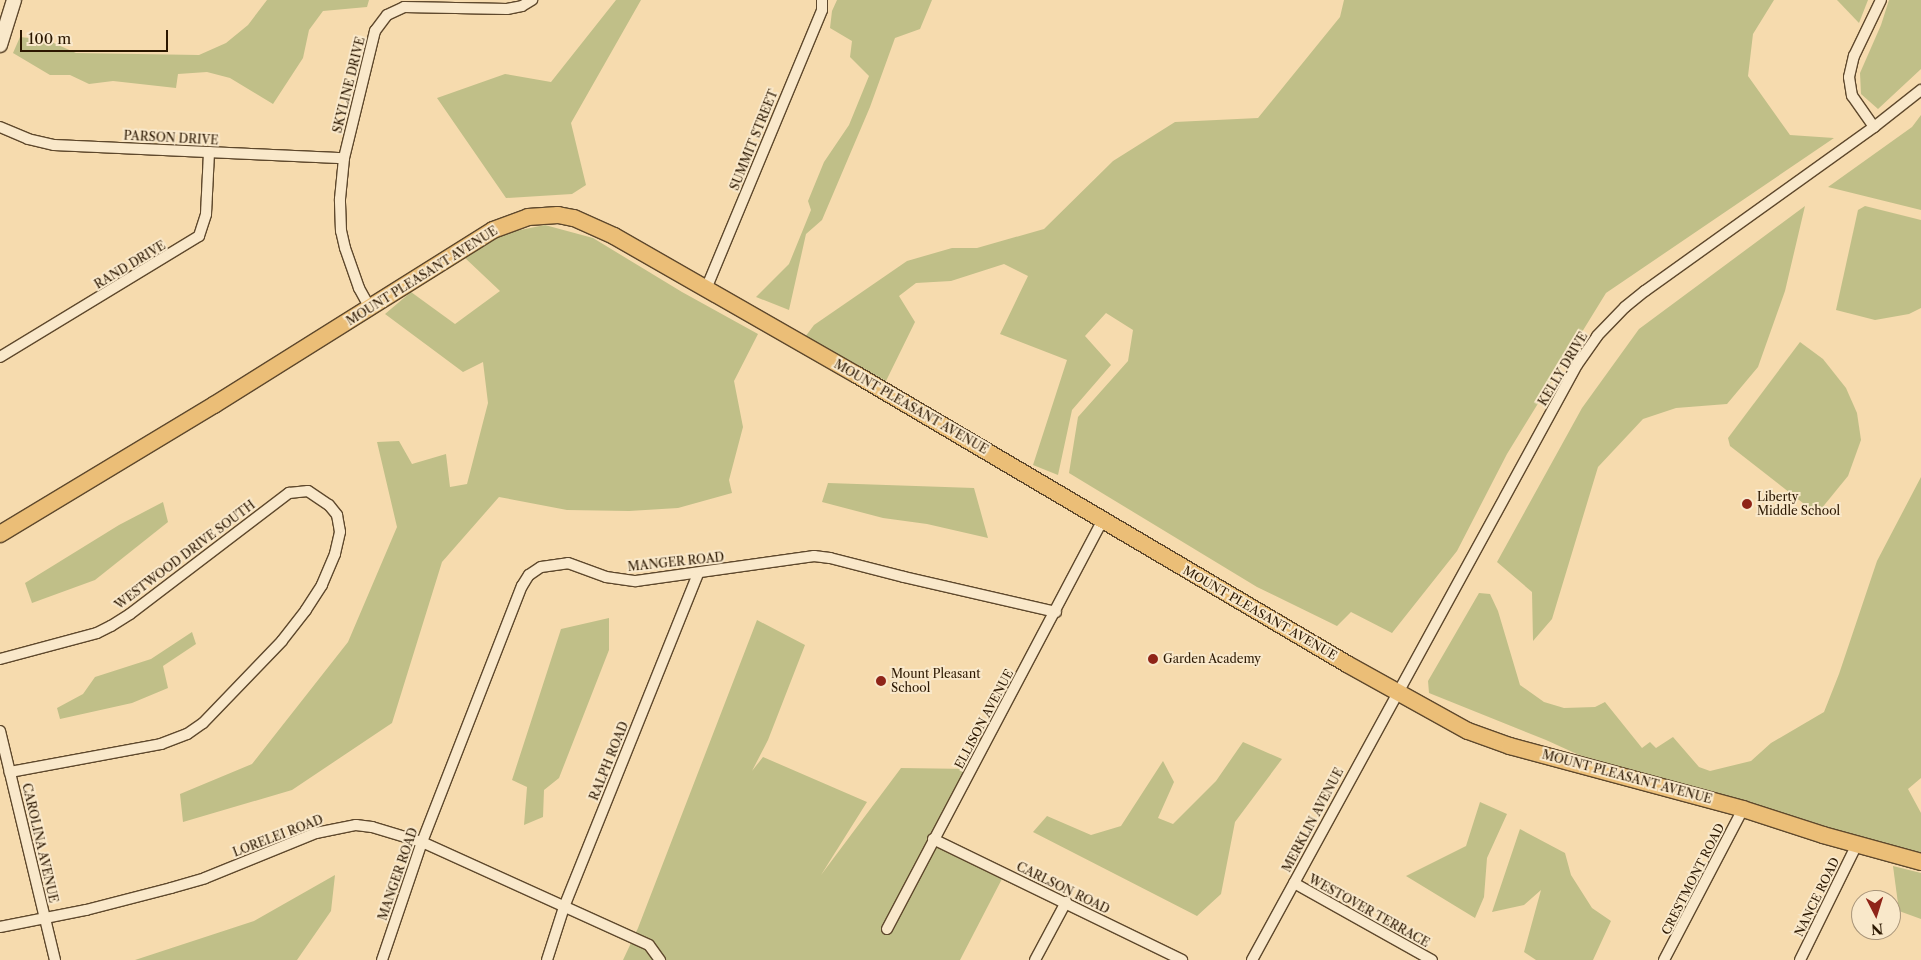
<!DOCTYPE html>
<html>
<head>
<meta charset="utf-8">
<style>
	body { margin:0 }
	#map { position:relative; width:1921px; height:960px; overflow:hidden; background:#f6dbae; font-family:"Libre Caslon Text",serif }
	div>[style] { position:absolute }
	.green>* { inset:0; background:#c0bf88 }
	.roads { filter:drop-shadow(1px 0 #5e482c) drop-shadow(-1px 0 #5e482c) drop-shadow(0 1px #5e482c) drop-shadow(0 -1px #5e482c) }
	.minor>* { height:10px; margin:-5px; padding:0 5px; transform-origin:5px; border-radius:5px; background:#f9e8ca }
	.secondary>* { height:14px; margin:-7px; padding:0 7px; transform-origin:7px; border-radius:7px; background:#f9e8ca }
	.primary>* { height:16px; margin:-8px; padding:0 8px; transform-origin:8px; border-radius:8px; background:#ebbe77 }
	.dots>* { width:14px; height:14px; translate:-50% -50%; box-sizing:border-box; border:2px solid #f9e8ca; border-radius:50% }
	span { translate:-50% -50%; white-space:nowrap; text-align:center; line-height:1.15; -webkit-text-stroke:4px #f9e8ca; paint-order:stroke }
	.street-label { font-size:12px; color:#2b1700 }
	.poi-label { font-size:12px; color:#2b1700 }
	.left { translate:0 -50%; text-align:left }
	.north { position:absolute; left:1851px; top:890px; width:50px; height:50px; box-sizing:border-box; background:#f9e8ca; border:1px solid #a79479; border-radius:50%; rotate:175deg; font-size:14px; font-weight:700; line-height:20px; text-align:center; color:#2b1700 }
	.north::after { content:''; display:block; margin:auto; width:18px; height:22px; background:#8f2418; clip-path:polygon(50% 0,100% 100%,50% 72%,0 100%) }
	.scale { position:absolute; left:20px; top:30px; width:148px; height:22px; box-sizing:border-box; border:2px solid #2b1700; border-top:0; padding-left:6px; font-size:15px; line-height:18px; white-space:nowrap; color:#2b1700; -webkit-text-stroke:4px #f9e8ca; paint-order:stroke }
</style>
</head>
<body>
<div id="map">
	<div class="green">
		<div style="clip-path:polygon(267px 0,369px 0,367px 7px,323px 11px,309px 30px,303px 58px,273px 104px,230px 78px,207px 72px,178px 74px,176px 88px,113px 81px,89px 84px,70px 75px,50px 75px,13px 53px,20px 37px,47px 40px,76px 53px,199px 55px,226px 43px,248px 25px)"></div>
		<div style="clip-path:polygon(616px 0,641px 0,571px 123px,586px 185px,572px 194px,506px 198px,437px 98px,505px 74px,551px 82px)"></div>
		<div style="clip-path:polygon(837px 0,932px 0,920px 29px,895px 38px,870px 107px,822px 220px,806px 234px,789px 310px,756px 297px,789px 264px,811px 210px,808px 201px,824px 162px,849px 125px,869px 76px,850px 57px,852px 41px,830px 28px,832px 11px)"></div>
		<div style="clip-path:polygon(1344px 0,1774px 0,1753px 34px,1748px 76px,1790px 135px,1834px 138px,1606px 293px,1507px 454px,1457px 551px,1392px 633px,1351px 612px,1337px 626px,1257px 587px,1069px 473px,1078px 417px,1128px 361px,1133px 330px,1106px 313px,1085px 336px,1111px 365px,1072px 410px,1058px 475px,1033px 465px,1067px 360px,1000px 334px,1028px 276px,1004px 264px,951px 281px,916px 283px,899px 296px,915px 322px,886px 381px,805px 337px,814px 325px,907px 261px,952px 248px,977px 248px,1044px 229px,1113px 161px,1175px 122px,1258px 118px,1340px 17px)"></div>
		<div style="clip-path:polygon(1837px 0,1868px 0,1859px 23px)"></div>
		<div style="clip-path:polygon(1889px 0,1921px 0,1921px 69px,1878px 109px,1861px 94px,1860px 73px,1881px 25px)"></div>
		<div style="clip-path:polygon(1921px 115px,1921px 210px,1828px 187px,1912px 127px)"></div>
		<div style="clip-path:polygon(1805px 206px,1785px 291px,1758px 367px,1727px 404px,1676px 408px,1643px 419px,1598px 467px,1552px 619px,1533px 641px,1532px 592px,1497px 562px,1582px 408px,1639px 329px)"></div>
		<div style="clip-path:polygon(1865px 206px,1921px 220px,1921px 308px,1909px 314px,1875px 320px,1836px 310px,1858px 210px)"></div>
		<div style="clip-path:polygon(545px 225px,593px 238px,682px 292px,758px 334px,734px 381px,743px 427px,729px 480px,732px 493px,678px 508px,629px 511px,567px 510px,499px 497px,442px 562px,392px 723px,292px 790px,183px 822px,180px 794px,252px 764px,348px 642px,397px 527px,377px 442px,399px 441px,412px 464px,446px 454px,450px 487px,467px 484px,488px 403px,483px 362px,463px 372px,385px 314px,411px 292px,455px 324px,500px 291px,464px 257px,506px 233px)"></div>
		<div style="clip-path:polygon(1800px 342px,1823px 359px,1846px 388px,1857px 413px,1861px 440px,1848px 476px,1817px 514px,1730px 446px,1728px 438px)"></div>
		<div style="clip-path:polygon(1921px 477px,1921px 778px,1908px 789px,1921px 813px,1921px 857px,1800px 818px,1579px 755px,1546px 740px,1429px 693px,1428px 681px,1479px 593px,1490px 594px,1498px 611px,1520px 685px,1544px 702px,1564px 708px,1595px 707px,1605px 702px,1642px 748px,1650px 742px,1656px 748px,1673px 737px,1699px 767px,1710px 771px,1751px 761px,1771px 743px,1824px 712px,1839px 674px,1877px 561px)"></div>
		<div style="clip-path:polygon(828px 483px,974px 488px,988px 538px,927px 524px,883px 518px,822px 502px)"></div>
		<div style="clip-path:polygon(163px 502px,168px 522px,95px 580px,32px 603px,25px 583px,119px 525px)"></div>
		<div style="clip-path:polygon(609px 618px,609px 650px,559px 778px,544px 790px,543px 817px,524px 825px,527px 787px,512px 780px,561px 629px)"></div>
		<div style="clip-path:polygon(757px 620px,805px 645px,768px 740px,752px 771px,763px 757px,867px 802px,821px 875px,901px 768px,971px 769px,934px 839px,1004px 875px,960px 960px,623px 960px,638px 928px)"></div>
		<div style="clip-path:polygon(192px 632px,196px 644px,163px 666px,168px 688px,132px 703px,60px 719px,57px 708px,83px 694px,95px 677px,151px 659px)"></div>
		<div style="clip-path:polygon(1243px 742px,1282px 759px,1235px 822px,1221px 894px,1197px 916px,1033px 832px,1047px 816px,1091px 835px,1121px 826px,1163px 761px,1174px 782px,1158px 818px,1173px 824px,1216px 781px)"></div>
		<div style="clip-path:polygon(1480px 802px,1507px 814px,1487px 858px,1484px 897px,1475px 918px,1406px 876px,1466px 846px)"></div>
		<div style="clip-path:polygon(1520px 829px,1565px 853px,1571px 875px,1592px 908px,1611px 921px,1593px 960px,1536px 960px,1524px 952px,1541px 890px,1524px 905px,1492px 912px)"></div>
		<div style="clip-path:polygon(1893px 866px,1921px 873px,1921px 919px,1899px 911px)"></div>
		<div style="clip-path:polygon(335px 875px,331px 911px,297px 960px,135px 960px,254px 921px)"></div>
	</div>
	<div class="roads">
		<div class="minor">
			<div style="left:0;top:127px;width:30px;rotate:23deg"></div>
			<div style="left:28px;top:139px;width:27px;rotate:13deg"></div>
			<div style="left:54px;top:145px;width:290px;rotate:2.6deg"></div>
			<div style="left:1874px;top:127px;width:38px;rotate:-125deg"></div>
			<div style="left:1852px;top:96px;width:19px;rotate:-99deg"></div>
			<div style="left:1849px;top:77px;width:22px;rotate:-77deg"></div>
			<div style="left:1854px;top:56px;width:62px;rotate:-64.3deg"></div>
			<div style="left:706px;top:289px;width:302px;rotate:-67.4deg"></div>
			<div style="left:822px;top:10px;width:10px;rotate:-90deg"></div>
			<div style="left:370px;top:308px;width:23px;rotate:-119deg"></div>
			<div style="left:359px;top:288px;width:42px;rotate:-109.3deg"></div>
			<div style="left:345px;top:248px;width:17px;rotate:-103deg"></div>
			<div style="left:341px;top:231px;width:32px;rotate:-92deg"></div>
			<div style="left:340px;top:199px;width:41px;rotate:-84.4deg"></div>
			<div style="left:344px;top:158px;width:131px;rotate:-76.3deg"></div>
			<div style="left:375px;top:31px;width:20px;rotate:-53deg"></div>
			<div style="left:387px;top:15px;width:19px;rotate:-25deg"></div>
			<div style="left:404px;top:7px;width:103px;rotate:1.1deg"></div>
			<div style="left:507px;top:9px;width:15px;rotate:-11deg"></div>
			<div style="left:522px;top:6px;width:12px;rotate:-31deg"></div>
			<div style="left:0;top:357px;width:233px;rotate:-31.3deg"></div>
			<div style="left:199px;top:236px;width:23px;rotate:-72deg"></div>
			<div style="left:206px;top:214px;width:62px;rotate:-87.2deg"></div>
			<div style="left:0;top:659px;width:100px;rotate:-15deg"></div>
			<div style="left:97px;top:633px;width:16px;rotate:-27deg"></div>
			<div style="left:111px;top:626px;width:22px;rotate:-32deg"></div>
			<div style="left:130px;top:614px;width:200px;rotate:-37.3deg"></div>
			<div style="left:289px;top:493px;width:19px;rotate:-6deg"></div>
			<div style="left:308px;top:491px;width:25px;rotate:34deg"></div>
			<div style="left:329px;top:505px;width:13px;rotate:51deg"></div>
			<div style="left:337px;top:515px;width:17px;rotate:80deg"></div>
			<div style="left:340px;top:532px;width:23px;rotate:103deg"></div>
			<div style="left:335px;top:554px;width:34px;rotate:113deg"></div>
			<div style="left:322px;top:585px;width:30px;rotate:123deg"></div>
			<div style="left:306px;top:610px;width:39px;rotate:128deg"></div>
			<div style="left:282px;top:641px;width:114px;rotate:133.9deg"></div>
			<div style="left:203px;top:723px;width:19px;rotate:145deg"></div>
			<div style="left:187px;top:734px;width:28px;rotate:159deg"></div>
			<div style="left:161px;top:744px;width:154px;rotate:169.5deg"></div>
			<div style="left:0;top:731px;width:236px;rotate:76.5deg"></div>
			<div style="left:933px;top:839px;width:277px;rotate:25.9deg"></div>
			<div style="left:1294px;top:883px;width:158px;rotate:29.2deg"></div>
			<div style="left:0;top:927px;width:88px;rotate:-11.2deg"></div>
			<div style="left:86px;top:910px;width:88px;rotate:-14.5deg"></div>
			<div style="left:171px;top:888px;width:35px;rotate:-16deg"></div>
			<div style="left:205px;top:878px;width:120px;rotate:-22.1deg"></div>
			<div style="left:316px;top:833px;width:41px;rotate:-11.3deg"></div>
			<div style="left:356px;top:825px;width:16px;rotate:7deg"></div>
			<div style="left:372px;top:827px;width:52px;rotate:16.7deg"></div>
			<div style="left:422px;top:842px;width:249px;rotate:24.4deg"></div>
			<div style="left:649px;top:945px;width:19px;rotate:54deg"></div>
			<div style="left:887px;top:929px;width:461px;rotate:-62.2deg"></div>
			<div style="left:382px;top:960px;width:125px;rotate:-71.3deg"></div>
			<div style="left:422px;top:842px;width:275px;rotate:-68.7deg"></div>
			<div style="left:522px;top:586px;width:13px;rotate:-58deg"></div>
			<div style="left:529px;top:575px;width:14px;rotate:-34deg"></div>
			<div style="left:541px;top:567px;width:27px;rotate:-8deg"></div>
			<div style="left:568px;top:563px;width:40px;rotate:20.2deg"></div>
			<div style="left:606px;top:577px;width:30px;rotate:8deg"></div>
			<div style="left:636px;top:581px;width:180px;rotate:-8deg"></div>
			<div style="left:814px;top:556px;width:16px;rotate:7deg"></div>
			<div style="left:830px;top:558px;width:76px;rotate:14.4deg"></div>
			<div style="left:904px;top:577px;width:156px;rotate:13deg"></div>
			<div style="left:547px;top:960px;width:56px;rotate:-72.2deg"></div>
			<div style="left:564px;top:907px;width:359px;rotate:-68.1deg"></div>
			<div style="left:1035px;top:960px;width:66px;rotate:-61.9deg"></div>
			<div style="left:1252px;top:960px;width:678px;rotate:-61.36deg"></div>
			<div style="left:1577px;top:365px;width:35px;rotate:-55deg"></div>
			<div style="left:1597px;top:336px;width:40px;rotate:-46deg"></div>
			<div style="left:1625px;top:307px;width:26px;rotate:-39deg"></div>
			<div style="left:1645px;top:291px;width:282px;rotate:-35.6deg"></div>
			<div style="left:1874px;top:127px;width:60px;rotate:-38.2deg"></div>
			<div style="left:1664px;top:960px;width:170px;rotate:-62.4deg"></div>
			<div style="left:1800px;top:960px;width:129px;rotate:-63.8deg"></div>
		</div>
		<div class="secondary">
			<div style="left:0;top:45px;width:47px;rotate:-72.7deg"></div>
		</div>
		<div class="primary">
			<div style="left:0;top:534px;width:250px;rotate:-31.1deg"></div>
			<div style="left:214px;top:405px;width:329px;rotate:-32.1deg"></div>
			<div style="left:493px;top:230px;width:37px;rotate:-20deg"></div>
			<div style="left:528px;top:217px;width:30px;rotate:-4deg"></div>
			<div style="left:558px;top:215px;width:16px;rotate:11deg"></div>
			<div style="left:574px;top:218px;width:44px;rotate:24.2deg"></div>
			<div style="left:614px;top:236px;width:280px;rotate:29.8deg"></div>
			<div style="left:857px;top:375px;width:569px;rotate:30.53deg"></div>
			<div style="left:1347px;top:664px;width:138px;rotate:29deg"></div>
			<div style="left:1468px;top:731px;width:45px;rotate:19.7deg"></div>
			<div style="left:1510px;top:746px;width:241px;rotate:15.1deg"></div>
			<div style="left:1743px;top:809px;width:84px;rotate:18deg"></div>
			<div style="left:1823px;top:835px;width:102px;rotate:15.4deg"></div>
		</div>
	</div>
	<div class="dots">
		<div style="left:1747px;top:504px;background:#8f2418"></div>
		<div style="left:1153px;top:659px;background:#8f2418"></div>
		<div style="left:881px;top:681px;background:#8f2418"></div>
	</div>
	<div class="street-label">
		<span style="left:349px;top:85px;rotate:-76deg">SKYLINE DRIVE</span>
		<span style="left:171px;top:138px;rotate:3deg">PARSON DRIVE</span>
		<span style="left:754px;top:140px;rotate:-68deg">SUMMIT STREET</span>
		<span style="left:130px;top:265px;rotate:-31deg">RAND DRIVE</span>
		<span style="left:422px;top:276px;rotate:-32deg">MOUNT PLEASANT AVENUE</span>
		<span style="left:1563px;top:369px;rotate:-59deg">KELLY DRIVE</span>
		<span style="left:911px;top:407px;rotate:30deg">MOUNT PLEASANT AVENUE</span>
		<span style="left:185px;top:555px;rotate:-37deg">WESTWOOD DRIVE SOUTH</span>
		<span style="left:676px;top:562px;rotate:-6deg">MANGER ROAD</span>
		<span style="left:1260px;top:613px;rotate:30deg">MOUNT PLEASANT AVENUE</span>
		<span style="left:984px;top:719px;rotate:-62deg">ELLISON AVENUE</span>
		<span style="left:609px;top:761px;rotate:-68deg">RALPH ROAD</span>
		<span style="left:1627px;top:777px;rotate:15deg">MOUNT PLEASANT AVENUE</span>
		<span style="left:1313px;top:820px;rotate:-62deg">MERKLIN AVENUE</span>
		<span style="left:278px;top:836px;rotate:-21deg">LORELEI ROAD</span>
		<span style="left:40px;top:843px;rotate:77deg">CAROLINA AVENUE</span>
		<span style="left:398px;top:874px;rotate:-71deg">MANGER ROAD</span>
		<span style="left:1693px;top:879px;rotate:-63deg">CRESTMONT ROAD</span>
		<span style="left:1063px;top:888px;rotate:26deg">CARLSON ROAD</span>
		<span style="left:1817px;top:897px;rotate:-64deg">NANCE ROAD</span>
		<span style="left:1369px;top:911px;rotate:29deg">WESTOVER TERRACE</span>
	</div>
	<div class="poi-label">
		<span class="left" style="left:1757px;top:504px">Liberty<br>Middle School</span>
		<span class="left" style="left:1163px;top:659px">Garden Academy</span>
		<span class="left" style="left:891px;top:681px">Mount Pleasant<br>School</span>
	</div>
	<div class="north">N</div>
	<div class="scale">100 m</div>
</div>
</body>
</html>
